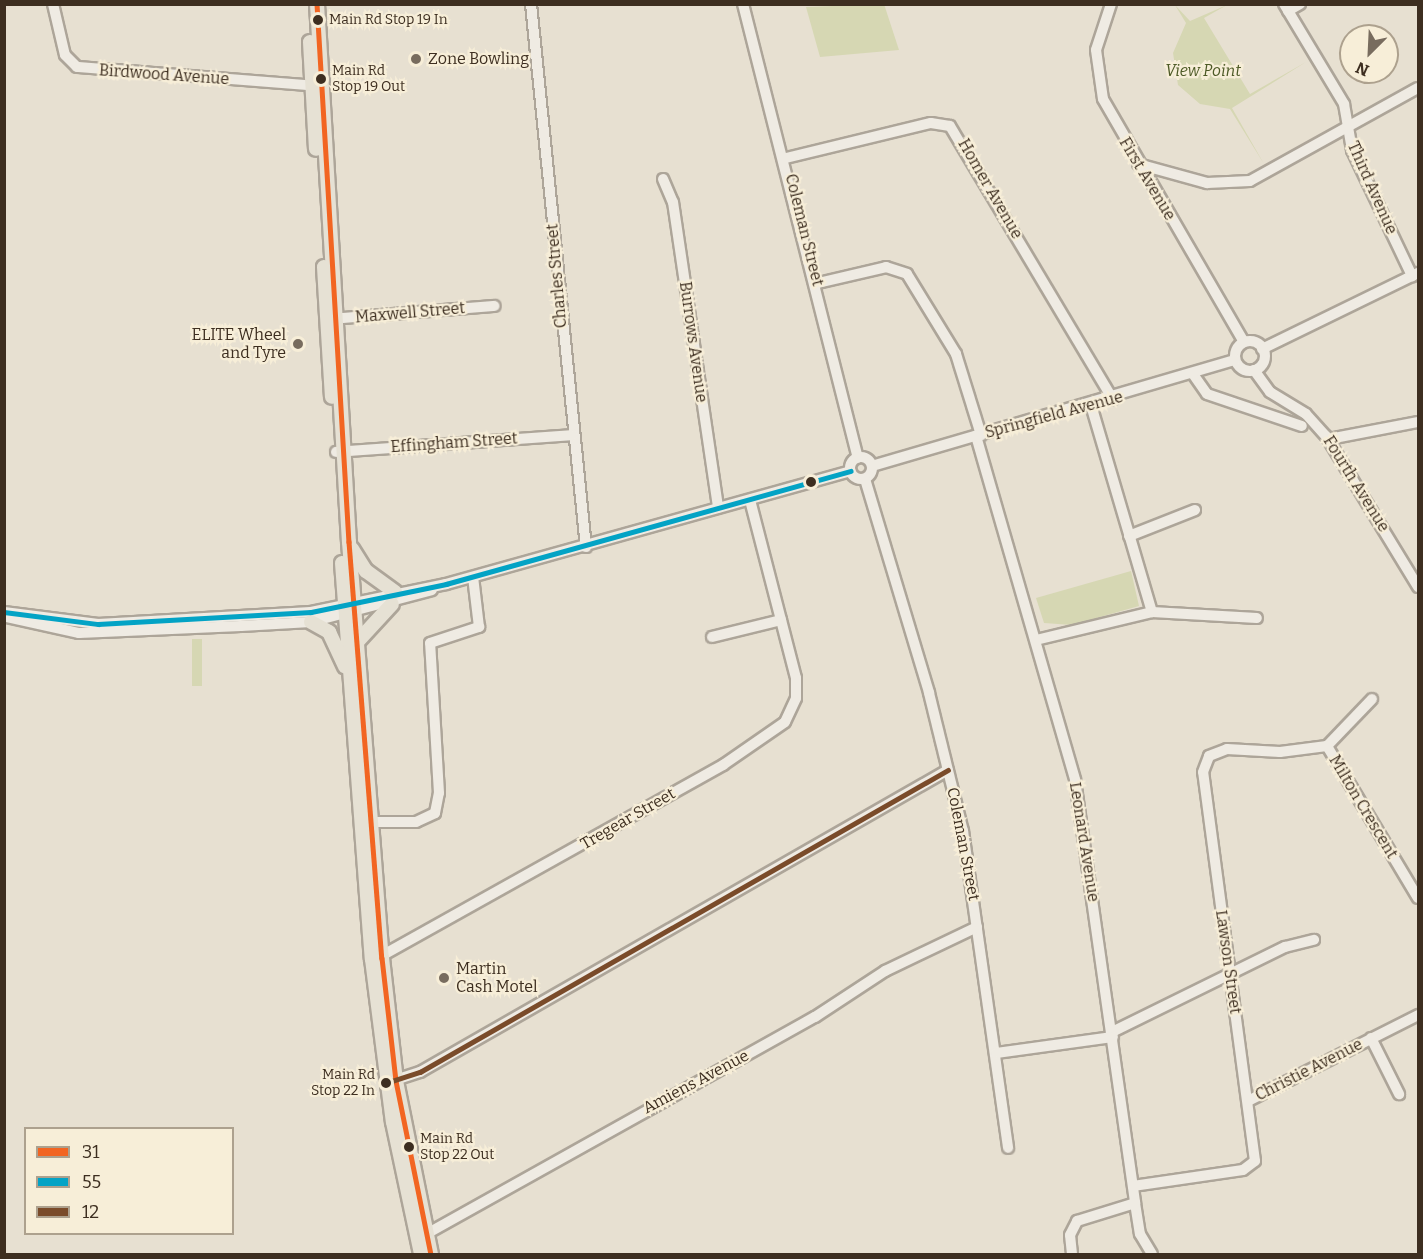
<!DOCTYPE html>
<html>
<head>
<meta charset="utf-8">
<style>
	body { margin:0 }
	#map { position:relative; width:1423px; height:1259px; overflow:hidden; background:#e7e0d1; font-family:Bitter,serif }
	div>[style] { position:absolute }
	.green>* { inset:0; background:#d6d7b3; transform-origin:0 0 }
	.roads { filter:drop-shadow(2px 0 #ada599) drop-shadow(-2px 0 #ada599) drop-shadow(0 2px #ada599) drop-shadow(0 -2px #ada599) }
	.minor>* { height:10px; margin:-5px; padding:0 5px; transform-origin:5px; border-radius:5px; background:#efebe3 }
	.minor>.ring { margin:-5px; padding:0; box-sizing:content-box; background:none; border:10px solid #efebe3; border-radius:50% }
	.major>* { height:14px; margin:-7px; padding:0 7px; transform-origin:7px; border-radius:7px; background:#e6e1d4 }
	.bus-1>* { height:4.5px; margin:-2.25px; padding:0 2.25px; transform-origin:2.25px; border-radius:2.25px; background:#f26522 }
	.bus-2>* { height:4.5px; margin:-2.25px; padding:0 2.25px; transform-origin:2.25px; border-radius:2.25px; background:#03a3c5 }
	.bus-3>* { height:4.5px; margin:-2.25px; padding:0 2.25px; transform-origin:2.25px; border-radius:2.25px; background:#7a4b2a }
	.dots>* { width:16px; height:16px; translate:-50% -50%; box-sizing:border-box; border:3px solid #f7eed8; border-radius:50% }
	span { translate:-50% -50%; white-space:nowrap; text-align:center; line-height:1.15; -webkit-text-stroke:4.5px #f7eed8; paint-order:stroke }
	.bus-label { font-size:14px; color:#3d2e20 }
	.left { translate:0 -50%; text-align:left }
	.right { translate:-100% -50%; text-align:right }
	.poi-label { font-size:16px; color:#3d2e20 }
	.park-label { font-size:16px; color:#4d5a26; font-style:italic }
	.street-label { font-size:16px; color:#3d2e20 }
	.frame { position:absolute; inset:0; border:6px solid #3d2e20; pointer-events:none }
	.legend { position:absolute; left:24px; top:1127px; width:210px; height:108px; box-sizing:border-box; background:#f7eed8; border:2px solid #ada18e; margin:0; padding:8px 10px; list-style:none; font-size:18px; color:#3d2e20 }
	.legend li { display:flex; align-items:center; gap:12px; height:30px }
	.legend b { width:30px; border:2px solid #ada18e }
	.north { position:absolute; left:1339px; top:24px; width:60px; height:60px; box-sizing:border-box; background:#f7eed8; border:2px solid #ada18e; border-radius:50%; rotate:204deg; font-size:16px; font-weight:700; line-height:24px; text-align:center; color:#3d2e20 }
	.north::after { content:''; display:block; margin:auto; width:21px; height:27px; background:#786c5e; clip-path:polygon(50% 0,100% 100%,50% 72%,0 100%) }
</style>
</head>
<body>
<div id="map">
	<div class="green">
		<div style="clip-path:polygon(884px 4px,899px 50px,820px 57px,806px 7px)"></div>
		<div style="clip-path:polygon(1175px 5px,1190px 21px,1227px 5px,1204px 18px,1250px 94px,1306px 62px,1232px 108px,1264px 164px,1230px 109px,1200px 104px,1178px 85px,1173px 53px,1186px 23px)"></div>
		<div style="clip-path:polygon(1131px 571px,1139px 606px,1072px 625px,1044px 623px,1036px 598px)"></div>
		<div style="left:192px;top:639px;width:10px;height:47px"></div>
	</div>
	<div class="roads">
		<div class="minor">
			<div style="left:53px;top:4px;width:52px;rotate:76.8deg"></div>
			<div style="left:65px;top:55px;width:17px;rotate:45deg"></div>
			<div style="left:77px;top:67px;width:242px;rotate:4.5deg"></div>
			<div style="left:531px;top:4px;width:546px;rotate:84.22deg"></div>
			<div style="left:743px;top:4px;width:468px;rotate:75.8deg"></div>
			<div style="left:1111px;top:4px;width:48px;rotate:108.1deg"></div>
			<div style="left:1096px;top:50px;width:49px;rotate:81.9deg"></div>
			<div style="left:1103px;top:99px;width:281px;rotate:59.9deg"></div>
			<div style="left:1284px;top:4px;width:117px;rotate:59deg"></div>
			<div style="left:1344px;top:104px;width:47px;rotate:80.1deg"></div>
			<div style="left:1352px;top:150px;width:140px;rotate:64.5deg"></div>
			<div style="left:1288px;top:11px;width:14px;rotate:-30deg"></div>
			<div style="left:786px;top:158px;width:149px;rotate:-13.6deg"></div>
			<div style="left:931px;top:123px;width:19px;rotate:9deg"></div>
			<div style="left:950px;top:126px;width:318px;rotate:59.2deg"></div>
			<div style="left:1138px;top:164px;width:72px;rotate:15.4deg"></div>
			<div style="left:1207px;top:183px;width:43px;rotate:-2.7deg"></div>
			<div style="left:1250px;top:181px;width:192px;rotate:-29deg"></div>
			<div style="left:663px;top:179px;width:25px;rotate:67deg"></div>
			<div style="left:673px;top:202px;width:309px;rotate:81.6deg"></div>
			<div style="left:818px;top:283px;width:70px;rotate:-13.2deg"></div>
			<div style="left:886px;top:267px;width:22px;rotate:18deg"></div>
			<div style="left:907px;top:274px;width:94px;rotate:58.5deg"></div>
			<div style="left:956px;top:354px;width:85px;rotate:72.8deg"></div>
			<div style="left:329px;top:319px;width:166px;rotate:-4.5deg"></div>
			<div class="ring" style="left:1235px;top:341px;width:20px;height:20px"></div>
			<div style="left:1262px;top:349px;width:174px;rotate:-26deg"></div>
			<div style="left:1254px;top:370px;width:27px;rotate:54deg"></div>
			<div style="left:1270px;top:392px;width:42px;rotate:31.4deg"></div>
			<div style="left:1306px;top:414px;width:30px;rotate:48deg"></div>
			<div style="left:1326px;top:436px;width:177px;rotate:58.6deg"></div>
			<div style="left:1193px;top:374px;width:24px;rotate:55deg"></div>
			<div style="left:1207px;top:394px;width:100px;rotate:18.6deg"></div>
			<div style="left:1091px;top:405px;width:216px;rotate:73.6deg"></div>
			<div style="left:976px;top:436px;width:358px;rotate:73.9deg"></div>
			<div style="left:1075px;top:780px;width:427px;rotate:81.9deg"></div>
			<div style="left:1135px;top:1203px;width:31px;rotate:81deg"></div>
			<div style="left:1140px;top:1234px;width:23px;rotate:59deg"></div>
			<div style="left:1329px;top:439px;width:91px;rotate:-10.8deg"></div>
			<div style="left:336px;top:452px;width:237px;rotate:-4.1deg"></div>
			<div class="ring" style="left:850px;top:457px;width:12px;height:12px"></div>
			<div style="left:872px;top:466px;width:378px;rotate:-16.3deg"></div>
			<div style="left:865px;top:479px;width:223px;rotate:73.3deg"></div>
			<div style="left:929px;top:693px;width:142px;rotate:76.2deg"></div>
			<div style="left:963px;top:831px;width:320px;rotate:81.9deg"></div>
			<div style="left:1129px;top:536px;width:71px;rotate:-21.5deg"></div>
			<div style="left:4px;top:612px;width:95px;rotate:7.3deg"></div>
			<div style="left:98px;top:624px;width:213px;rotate:-3.2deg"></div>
			<div style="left:311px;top:612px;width:138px;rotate:-11.7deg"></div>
			<div style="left:446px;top:584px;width:420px;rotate:-15.6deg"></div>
			<div style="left:7px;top:617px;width:74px;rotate:12.5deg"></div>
			<div style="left:79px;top:633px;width:162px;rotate:-2.5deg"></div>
			<div style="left:241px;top:626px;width:70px;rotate:-3.3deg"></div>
			<div style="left:311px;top:622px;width:125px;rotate:-14.8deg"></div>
			<div style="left:712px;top:637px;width:71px;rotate:-13.8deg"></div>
			<div style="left:1036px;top:640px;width:119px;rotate:-13.6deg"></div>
			<div style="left:1152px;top:612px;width:105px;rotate:3.3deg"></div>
			<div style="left:1327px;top:746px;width:65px;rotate:-46.2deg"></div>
			<div style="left:366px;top:822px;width:50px"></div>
			<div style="left:416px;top:822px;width:21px;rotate:-25deg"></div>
			<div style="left:435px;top:813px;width:20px;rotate:-79deg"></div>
			<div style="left:439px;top:793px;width:150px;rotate:-93.4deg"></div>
			<div style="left:430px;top:643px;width:52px;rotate:-18.1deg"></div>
			<div style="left:479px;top:627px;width:50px;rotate:-96.8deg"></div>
			<div style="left:376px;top:959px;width:398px;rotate:-29.2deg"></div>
			<div style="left:723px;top:765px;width:75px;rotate:-34.7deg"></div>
			<div style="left:785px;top:722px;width:26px;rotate:-65deg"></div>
			<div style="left:796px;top:698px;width:20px;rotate:-90deg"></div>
			<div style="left:796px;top:678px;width:184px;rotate:-104.5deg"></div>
			<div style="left:1112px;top:1032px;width:193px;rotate:-26.2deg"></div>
			<div style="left:1285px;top:947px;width:30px;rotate:-14deg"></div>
			<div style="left:1371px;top:1038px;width:63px;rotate:63.4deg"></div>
			<div style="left:996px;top:1053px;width:118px;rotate:-7.8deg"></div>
			<div style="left:389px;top:1082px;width:33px;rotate:-18deg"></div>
			<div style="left:420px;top:1072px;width:608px;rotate:-29.77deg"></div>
			<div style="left:1248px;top:1101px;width:191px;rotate:-26.8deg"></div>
			<div style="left:1133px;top:1186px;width:111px;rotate:-8.3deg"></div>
			<div style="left:1243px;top:1170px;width:15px;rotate:-37deg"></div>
			<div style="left:1255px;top:1161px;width:392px;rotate:-97.6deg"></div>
			<div style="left:1203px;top:772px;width:17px;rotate:-69deg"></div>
			<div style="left:1209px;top:756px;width:19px;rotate:-21deg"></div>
			<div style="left:1227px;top:749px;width:53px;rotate:3.2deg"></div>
			<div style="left:1280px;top:752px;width:47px;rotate:-7.3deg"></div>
			<div style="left:1327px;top:746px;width:177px;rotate:59.1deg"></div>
			<div style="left:421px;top:1237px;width:451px;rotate:-29.2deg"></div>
			<div style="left:815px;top:1017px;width:84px;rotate:-33.3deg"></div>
			<div style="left:885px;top:971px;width:102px;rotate:-25.6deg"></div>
			<div style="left:1072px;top:1254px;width:19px;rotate:-96deg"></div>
			<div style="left:1070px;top:1235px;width:16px;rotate:-63deg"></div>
			<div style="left:1077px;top:1221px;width:61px;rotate:-17.2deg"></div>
		</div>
		<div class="major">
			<div style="left:317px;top:4px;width:539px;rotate:86.6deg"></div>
			<div style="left:349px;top:542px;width:417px;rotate:85.5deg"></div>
			<div style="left:382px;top:958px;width:124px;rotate:83.5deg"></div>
			<div style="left:396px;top:1081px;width:177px;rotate:78.6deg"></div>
			<div style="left:310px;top:42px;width:107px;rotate:86.8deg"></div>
			<div style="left:324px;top:267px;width:130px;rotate:86.5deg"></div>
			<div style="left:352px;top:549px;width:26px;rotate:58deg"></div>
			<div style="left:366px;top:571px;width:36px;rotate:36deg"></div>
			<div style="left:342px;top:563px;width:397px;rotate:85.7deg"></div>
			<div style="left:372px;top:959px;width:164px;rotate:82.7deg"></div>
			<div style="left:393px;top:1122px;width:135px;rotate:78deg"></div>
			<div style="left:311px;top:622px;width:21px;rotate:29deg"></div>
			<div style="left:329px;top:632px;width:38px;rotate:65deg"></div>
			<div style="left:358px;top:641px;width:50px;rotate:-47.4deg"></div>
		</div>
	</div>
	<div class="bus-1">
		<div style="left:317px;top:4px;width:539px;rotate:86.6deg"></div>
		<div style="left:349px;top:542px;width:417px;rotate:85.5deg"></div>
		<div style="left:382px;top:958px;width:124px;rotate:83.5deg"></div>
		<div style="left:396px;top:1081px;width:177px;rotate:78.6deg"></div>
	</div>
	<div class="bus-2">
		<div style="left:4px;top:612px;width:95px;rotate:7.3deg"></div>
		<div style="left:98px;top:624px;width:213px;rotate:-3.2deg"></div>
		<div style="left:311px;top:612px;width:138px;rotate:-11.7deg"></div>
		<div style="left:446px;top:584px;width:420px;rotate:-15.6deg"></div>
	</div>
	<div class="bus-3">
		<div style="left:386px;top:1083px;width:36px;rotate:-18deg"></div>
		<div style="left:420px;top:1072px;width:608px;rotate:-29.77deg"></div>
	</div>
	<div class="dots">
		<div style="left:318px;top:20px;background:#3d2e20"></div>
		<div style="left:416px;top:59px;background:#786c5e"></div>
		<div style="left:321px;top:79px;background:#3d2e20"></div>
		<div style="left:298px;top:344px;background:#786c5e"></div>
		<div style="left:811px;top:482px;background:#3d2e20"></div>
		<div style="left:444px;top:978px;background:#786c5e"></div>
		<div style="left:386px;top:1083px;background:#3d2e20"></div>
		<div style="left:409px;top:1147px;background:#3d2e20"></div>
	</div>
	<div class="bus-label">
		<span class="left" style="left:329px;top:20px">Main Rd Stop 19 In</span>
		<span class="left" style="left:332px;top:79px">Main Rd<br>Stop 19 Out</span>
		<span class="right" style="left:375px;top:1083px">Main Rd<br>Stop 22 In</span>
		<span class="left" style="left:420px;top:1147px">Main Rd<br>Stop 22 Out</span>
	</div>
	<div class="poi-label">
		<span class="left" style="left:428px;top:59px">Zone Bowling</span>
		<span class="right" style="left:286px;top:344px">ELITE Wheel<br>and Tyre</span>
		<span class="left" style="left:456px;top:978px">Martin<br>Cash Motel</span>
	</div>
	<div class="park-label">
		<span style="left:1203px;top:71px">View Point</span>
	</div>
	<div class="street-label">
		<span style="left:164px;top:75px;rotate:4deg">Birdwood Avenue</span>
		<span style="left:1147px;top:179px;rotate:59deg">First Avenue</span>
		<span style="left:1372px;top:188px;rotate:66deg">Third Avenue</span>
		<span style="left:990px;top:189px;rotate:60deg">Homer Avenue</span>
		<span style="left:804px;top:230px;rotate:76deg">Coleman Street</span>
		<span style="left:557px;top:276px;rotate:-95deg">Charles Street</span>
		<span style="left:410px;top:313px;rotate:-5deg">Maxwell Street</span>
		<span style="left:693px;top:342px;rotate:82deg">Burrows Avenue</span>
		<span style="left:1054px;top:415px;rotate:-15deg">Springfield Avenue</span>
		<span style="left:454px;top:443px;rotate:-4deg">Effingham Street</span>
		<span style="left:1356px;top:484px;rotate:58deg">Fourth Avenue</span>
		<span style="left:1363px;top:807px;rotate:59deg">Milton Crescent</span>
		<span style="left:628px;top:819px;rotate:-30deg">Tregear Street</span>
		<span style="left:1084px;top:842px;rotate:81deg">Leonard Avenue</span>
		<span style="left:963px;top:844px;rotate:79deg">Coleman Street</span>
		<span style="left:1228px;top:962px;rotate:82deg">Lawson Street</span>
		<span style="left:1309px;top:1070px;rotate:-27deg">Christie Avenue</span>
		<span style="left:696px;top:1082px;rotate:-28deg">Amiens Avenue</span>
	</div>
	<div class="frame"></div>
	<ul class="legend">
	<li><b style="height:8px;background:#f26522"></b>31</li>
	<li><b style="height:8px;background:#03a3c5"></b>55</li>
	<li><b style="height:8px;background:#7a4b2a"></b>12</li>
	</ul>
	<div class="north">N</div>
</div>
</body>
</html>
